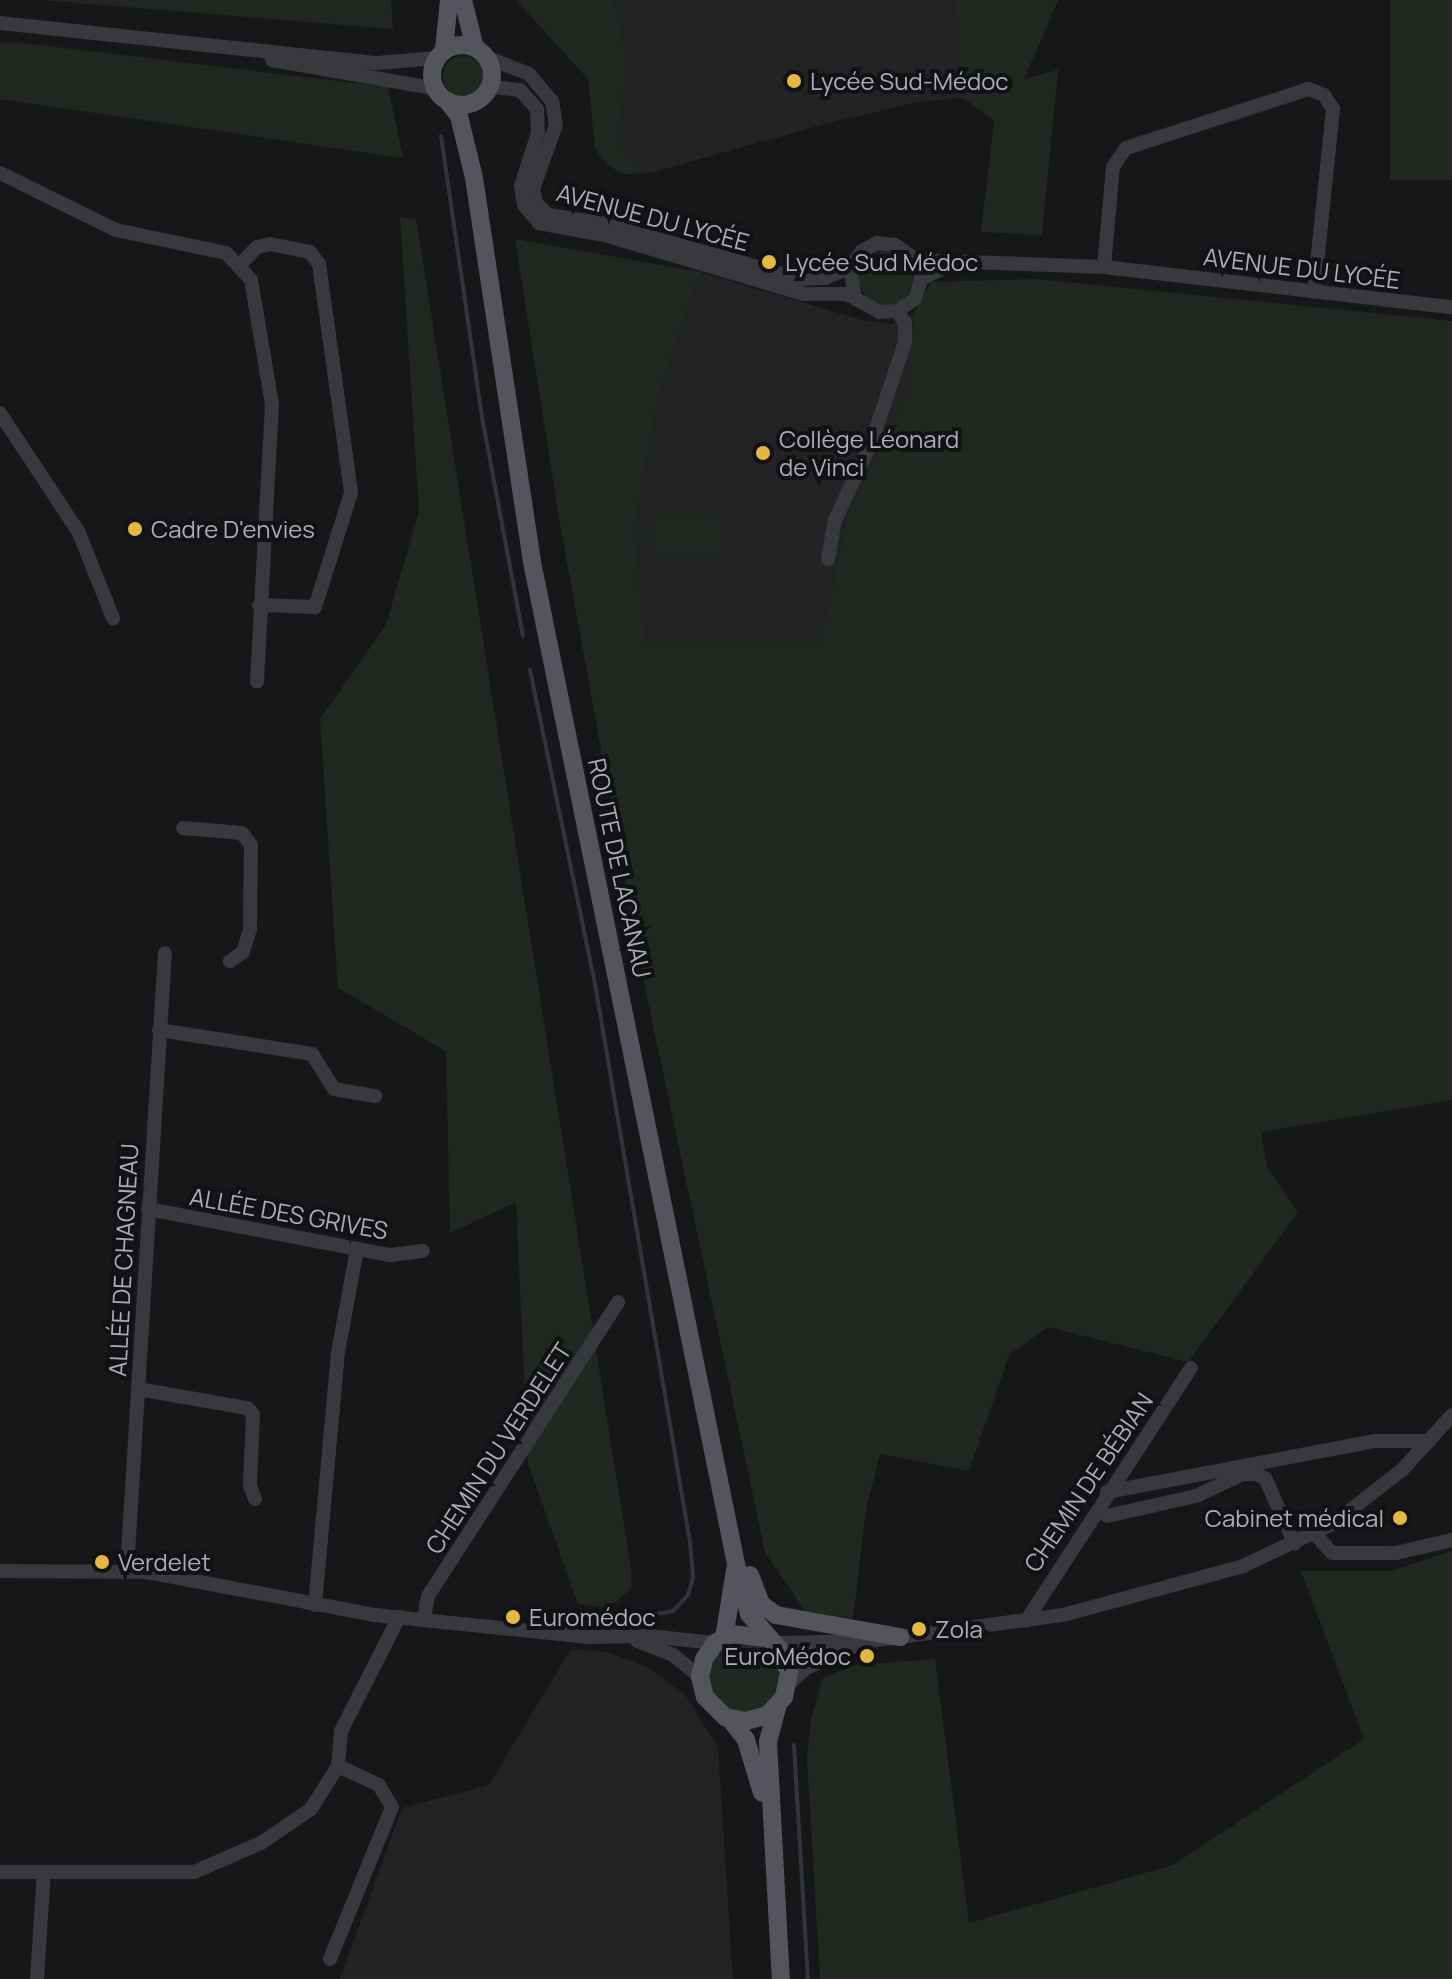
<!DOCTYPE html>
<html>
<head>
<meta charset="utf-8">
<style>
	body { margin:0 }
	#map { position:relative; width:1452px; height:1979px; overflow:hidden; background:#171719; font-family:Manrope,sans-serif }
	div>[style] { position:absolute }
	.built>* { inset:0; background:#232326 }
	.green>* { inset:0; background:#212822; transform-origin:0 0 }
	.round { border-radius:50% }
	.stream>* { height:4px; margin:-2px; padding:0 2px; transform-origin:2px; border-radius:2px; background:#2e353c }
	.minor>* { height:14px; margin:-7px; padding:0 7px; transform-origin:7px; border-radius:7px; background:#38393d }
	.major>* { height:18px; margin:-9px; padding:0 9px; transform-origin:9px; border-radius:9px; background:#54555c }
	.major>.ring { margin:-9px; padding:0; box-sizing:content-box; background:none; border:18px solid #54555c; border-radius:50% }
	.dots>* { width:22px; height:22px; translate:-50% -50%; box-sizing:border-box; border:4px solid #121214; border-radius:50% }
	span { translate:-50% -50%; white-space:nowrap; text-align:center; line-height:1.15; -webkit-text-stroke:8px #121214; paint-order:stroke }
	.poi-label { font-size:24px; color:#aaadb7 }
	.left { translate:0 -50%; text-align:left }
	.right { translate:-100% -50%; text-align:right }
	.street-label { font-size:24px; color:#aaadb7 }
</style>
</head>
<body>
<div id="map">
	<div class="built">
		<div style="clip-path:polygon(614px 0,955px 0,963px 98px,917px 102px,825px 124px,650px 173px,632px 162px,617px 138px,628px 64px)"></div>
		<div style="clip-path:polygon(700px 272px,862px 320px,893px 324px,913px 315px,909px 387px,848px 514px,821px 642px,644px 642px,634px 528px,660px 391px)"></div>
		<div style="clip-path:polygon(571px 1649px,607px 1652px,643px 1665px,684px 1693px,718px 1747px,733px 1979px,340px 1979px,402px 1808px,489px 1785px)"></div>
	</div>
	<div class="green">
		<div style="clip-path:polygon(41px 0,391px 0,393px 29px)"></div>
		<div style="clip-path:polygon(516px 0,614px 0,628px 64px,617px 138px,632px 162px,650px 173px,624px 174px,609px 166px,595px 149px,588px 79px)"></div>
		<div style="clip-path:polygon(955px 0,1058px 0,1024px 79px,1058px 70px,1042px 235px,981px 232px,994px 121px,963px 98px)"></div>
		<div style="left:1390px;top:0;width:62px;height:180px"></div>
		<div style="clip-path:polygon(14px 42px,388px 87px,403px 158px,0 99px,0 43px)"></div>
		<div class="round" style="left:443px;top:56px;width:40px;height:40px"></div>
		<div style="clip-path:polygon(400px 217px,416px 219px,631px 1569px,631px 1589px,607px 1608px,578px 1604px,528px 1463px,516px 1202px,450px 1233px,446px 1051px,338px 988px,320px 719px,386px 625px,419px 511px)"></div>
		<div style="clip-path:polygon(515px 239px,700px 272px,660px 391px,634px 528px,645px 642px,821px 641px,848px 514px,909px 387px,913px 315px,931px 282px,1037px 279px,1452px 321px,1452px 1100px,1261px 1132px,1267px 1167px,1298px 1212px,1188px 1362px,1048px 1327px,1009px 1355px,969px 1471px,880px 1454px,866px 1509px,853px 1619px,805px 1611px,765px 1552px,641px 969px,560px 524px)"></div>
		<div class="round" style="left:859px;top:251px;width:54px;height:54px"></div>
		<div style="left:650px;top:514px;width:73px;height:39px;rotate:2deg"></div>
		<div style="clip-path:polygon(1452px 1551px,1452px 1979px,820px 1979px,807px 1758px,811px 1718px,823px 1678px,856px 1665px,935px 1659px,969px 1923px,1173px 1865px,1364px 1739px,1301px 1571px,1391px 1571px)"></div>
		<div class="round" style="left:709px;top:1641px;width:72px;height:72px"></div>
	</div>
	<div class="stream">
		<div style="left:441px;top:136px;width:284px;rotate:81.7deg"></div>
		<div style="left:482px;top:417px;width:223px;rotate:79.4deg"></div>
		<div style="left:530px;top:670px;width:321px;rotate:78.3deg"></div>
		<div style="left:595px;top:984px;width:566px;rotate:80.34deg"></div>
		<div style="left:690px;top:1542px;width:36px;rotate:85deg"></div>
		<div style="left:693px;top:1578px;width:18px;rotate:106deg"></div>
		<div style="left:688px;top:1595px;width:22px;rotate:133deg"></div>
		<div style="left:673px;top:1611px;width:62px;rotate:169.8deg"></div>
		<div style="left:794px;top:1745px;width:234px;rotate:86.6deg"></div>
	</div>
	<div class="minor">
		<div style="left:0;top:23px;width:379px;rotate:6.1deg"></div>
		<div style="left:377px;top:63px;width:60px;rotate:-4.8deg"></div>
		<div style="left:488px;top:58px;width:44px;rotate:21.3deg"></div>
		<div style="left:529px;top:74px;width:35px;rotate:50deg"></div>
		<div style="left:552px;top:101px;width:24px;rotate:81deg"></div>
		<div style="left:556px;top:125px;width:68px;rotate:109.8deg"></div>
		<div style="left:533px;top:189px;width:14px;rotate:78deg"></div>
		<div style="left:536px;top:203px;width:17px;rotate:45deg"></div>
		<div style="left:548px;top:215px;width:54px;rotate:8.6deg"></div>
		<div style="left:601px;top:223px;width:207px;rotate:15.7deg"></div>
		<div style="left:800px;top:279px;width:25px;rotate:-2deg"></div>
		<div style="left:825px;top:278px;width:27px;rotate:-24deg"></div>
		<div style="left:272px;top:60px;width:162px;rotate:9.9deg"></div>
		<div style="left:491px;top:87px;width:29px;rotate:6deg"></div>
		<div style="left:520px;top:90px;width:25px;rotate:48deg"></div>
		<div style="left:537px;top:109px;width:24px;rotate:88deg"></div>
		<div style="left:538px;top:133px;width:56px;rotate:107.8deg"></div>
		<div style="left:521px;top:186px;width:19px;rotate:81deg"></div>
		<div style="left:524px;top:205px;width:23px;rotate:50deg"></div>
		<div style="left:539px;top:223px;width:70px;rotate:10.7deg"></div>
		<div style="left:608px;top:236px;width:204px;rotate:16.5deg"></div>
		<div style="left:804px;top:294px;width:43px"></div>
		<div style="left:847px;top:294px;width:37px;rotate:29deg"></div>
		<div style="left:879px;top:312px;width:18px;rotate:-3deg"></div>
		<div style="left:897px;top:311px;width:22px;rotate:-34deg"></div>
		<div style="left:915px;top:299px;width:21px;rotate:-73deg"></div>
		<div style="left:921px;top:279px;width:20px;rotate:-105deg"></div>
		<div style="left:916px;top:260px;width:26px;rotate:-144deg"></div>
		<div style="left:895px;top:245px;width:18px;rotate:-174deg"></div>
		<div style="left:877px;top:243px;width:17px;rotate:152deg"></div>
		<div style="left:862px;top:251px;width:20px;rotate:127deg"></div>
		<div style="left:850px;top:267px;width:30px;rotate:81deg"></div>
		<div style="left:0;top:173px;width:129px;rotate:26.2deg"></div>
		<div style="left:116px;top:230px;width:112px;rotate:11.8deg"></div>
		<div style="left:226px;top:253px;width:37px;rotate:47deg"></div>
		<div style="left:251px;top:280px;width:126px;rotate:80.4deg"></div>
		<div style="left:272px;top:404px;width:278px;rotate:93.1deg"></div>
		<div style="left:916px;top:260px;width:188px;rotate:2.1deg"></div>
		<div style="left:1104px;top:267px;width:350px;rotate:6.6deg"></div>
		<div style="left:241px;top:264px;width:23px;rotate:-47deg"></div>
		<div style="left:257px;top:247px;width:13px;rotate:-13deg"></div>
		<div style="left:270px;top:244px;width:41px;rotate:11.3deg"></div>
		<div style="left:310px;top:252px;width:15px;rotate:53deg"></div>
		<div style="left:319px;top:264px;width:231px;rotate:82deg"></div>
		<div style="left:351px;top:493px;width:120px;rotate:107.5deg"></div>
		<div style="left:315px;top:607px;width:56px;rotate:-178deg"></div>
		<div style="left:1104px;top:267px;width:100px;rotate:-84.9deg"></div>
		<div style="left:1113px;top:167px;width:23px;rotate:-56deg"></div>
		<div style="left:1126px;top:148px;width:192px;rotate:-17.9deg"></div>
		<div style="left:1309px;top:89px;width:16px;rotate:22deg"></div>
		<div style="left:1324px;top:95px;width:17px;rotate:57deg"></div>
		<div style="left:1333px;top:109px;width:184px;rotate:95.9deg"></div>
		<div style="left:921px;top:279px;width:39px;rotate:-26deg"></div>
		<div style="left:0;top:413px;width:144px;rotate:56.6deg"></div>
		<div style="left:79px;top:533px;width:92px;rotate:68.2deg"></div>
		<div style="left:828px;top:559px;width:40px;rotate:-80deg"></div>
		<div style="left:835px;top:520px;width:87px;rotate:-64.9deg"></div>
		<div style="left:872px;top:441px;width:104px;rotate:-71.6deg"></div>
		<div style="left:905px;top:342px;width:19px;rotate:-90deg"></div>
		<div style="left:905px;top:323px;width:14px;rotate:-124deg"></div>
		<div style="left:183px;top:828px;width:59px;rotate:4.8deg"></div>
		<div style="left:242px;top:833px;width:15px;rotate:53deg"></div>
		<div style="left:251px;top:845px;width:84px;rotate:90.7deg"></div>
		<div style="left:250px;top:929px;width:24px;rotate:107deg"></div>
		<div style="left:243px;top:952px;width:16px;rotate:145deg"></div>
		<div style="left:159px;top:1030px;width:155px;rotate:8.9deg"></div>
		<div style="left:312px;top:1054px;width:41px;rotate:57.8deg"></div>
		<div style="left:334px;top:1089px;width:42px;rotate:9.7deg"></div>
		<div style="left:148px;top:1209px;width:246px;rotate:10.8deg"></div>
		<div style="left:390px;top:1255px;width:33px;rotate:-7deg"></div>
		<div style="left:138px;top:1389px;width:111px;rotate:9.9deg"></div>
		<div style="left:247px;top:1408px;width:8px;rotate:45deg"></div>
		<div style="left:253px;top:1414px;width:72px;rotate:92.4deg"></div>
		<div style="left:250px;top:1486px;width:14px;rotate:69deg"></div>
		<div style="left:1107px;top:1492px;width:272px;rotate:-10.8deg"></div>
		<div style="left:1374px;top:1441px;width:55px"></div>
		<div style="left:1107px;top:1516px;width:91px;rotate:-12.7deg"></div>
		<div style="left:1196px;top:1496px;width:52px;rotate:-25.1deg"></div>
		<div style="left:1243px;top:1474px;width:12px"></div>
		<div style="left:1255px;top:1474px;width:11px;rotate:22deg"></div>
		<div style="left:1265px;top:1478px;width:72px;rotate:65.6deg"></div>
		<div style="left:1315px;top:1534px;width:25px;rotate:48deg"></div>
		<div style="left:1332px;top:1553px;width:64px"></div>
		<div style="left:1396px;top:1553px;width:57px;rotate:-13.1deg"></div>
		<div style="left:127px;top:1570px;width:618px;rotate:-86.48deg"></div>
		<div style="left:0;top:1571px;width:147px;rotate:0.4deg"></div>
		<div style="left:147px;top:1572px;width:232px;rotate:10.7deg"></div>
		<div style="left:375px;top:1615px;width:213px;rotate:5.9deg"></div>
		<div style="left:587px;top:1637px;width:61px;rotate:-0.9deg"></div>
		<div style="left:648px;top:1636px;width:67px;rotate:6deg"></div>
		<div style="left:315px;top:1605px;width:254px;rotate:-84.8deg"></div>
		<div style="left:338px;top:1352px;width:105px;rotate:-79.5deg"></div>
		<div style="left:424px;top:1620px;width:24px;rotate:-81deg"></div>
		<div style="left:428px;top:1596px;width:350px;rotate:-57.1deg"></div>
		<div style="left:1026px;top:1621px;width:302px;rotate:-56.9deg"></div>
		<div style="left:637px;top:1641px;width:39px;rotate:21deg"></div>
		<div style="left:673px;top:1655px;width:35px;rotate:39deg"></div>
		<div style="left:774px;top:1643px;width:96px;rotate:-1.2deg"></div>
		<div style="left:870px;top:1641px;width:195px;rotate:-7.7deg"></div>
		<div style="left:1063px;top:1615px;width:187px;rotate:-15.2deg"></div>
		<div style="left:1243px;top:1566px;width:101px;rotate:-25.3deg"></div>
		<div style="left:1334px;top:1523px;width:88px;rotate:-38deg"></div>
		<div style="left:1403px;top:1469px;width:73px;rotate:-47.8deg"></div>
		<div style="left:788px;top:1685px;width:25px;rotate:-43deg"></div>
		<div style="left:806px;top:1668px;width:49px;rotate:-24deg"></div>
		<div style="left:0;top:1872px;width:194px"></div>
		<div style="left:194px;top:1872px;width:73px;rotate:-23.4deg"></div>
		<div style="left:261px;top:1843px;width:60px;rotate:-34.2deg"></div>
		<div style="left:311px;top:1809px;width:51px;rotate:-57.9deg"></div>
		<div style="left:338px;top:1766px;width:35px;rotate:-85deg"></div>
		<div style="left:341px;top:1731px;width:128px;rotate:-63deg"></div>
		<div style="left:330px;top:1959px;width:164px;rotate:-67.8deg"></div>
		<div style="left:392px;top:1807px;width:26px;rotate:-121deg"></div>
		<div style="left:379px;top:1785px;width:45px;rotate:-155.1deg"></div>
		<div style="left:37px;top:1979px;width:107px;rotate:-86.3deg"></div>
	</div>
	<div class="major">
		<div style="left:463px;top:0;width:49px;rotate:76deg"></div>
		<div class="ring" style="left:432px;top:45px;width:42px;height:42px"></div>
		<div style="left:444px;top:50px;width:50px;rotate:-84.3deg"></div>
		<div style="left:449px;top:103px;width:16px;rotate:52deg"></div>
		<div style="left:459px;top:116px;width:64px;rotate:76.4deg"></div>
		<div style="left:474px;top:178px;width:388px;rotate:81.4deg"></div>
		<div style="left:532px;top:562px;width:1023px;rotate:78.49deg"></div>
		<div style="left:736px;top:1564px;width:52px;rotate:75.4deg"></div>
		<div style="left:749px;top:1614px;width:46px;rotate:49.4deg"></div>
		<div style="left:779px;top:1649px;width:26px;rotate:67deg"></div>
		<div style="left:789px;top:1673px;width:25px;rotate:102deg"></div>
		<div style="left:784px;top:1697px;width:24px;rotate:132deg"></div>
		<div style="left:768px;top:1715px;width:24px;rotate:165deg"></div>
		<div style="left:745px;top:1721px;width:20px;rotate:-169deg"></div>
		<div style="left:725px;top:1717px;width:28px;rotate:-135deg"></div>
		<div style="left:705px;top:1697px;width:21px;rotate:-104deg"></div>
		<div style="left:700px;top:1677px;width:18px;rotate:-77deg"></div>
		<div style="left:704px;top:1659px;width:19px;rotate:-55deg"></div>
		<div style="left:715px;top:1643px;width:19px;rotate:-28deg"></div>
		<div style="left:732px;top:1634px;width:34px;rotate:7deg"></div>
		<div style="left:750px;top:1575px;width:31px;rotate:69deg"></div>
		<div style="left:761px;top:1604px;width:19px;rotate:36deg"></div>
		<div style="left:776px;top:1615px;width:126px;rotate:10.1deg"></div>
		<div style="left:724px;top:1638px;width:69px;rotate:-80.8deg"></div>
		<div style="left:777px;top:1708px;width:35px;rotate:105deg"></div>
		<div style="left:768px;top:1742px;width:237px;rotate:86.9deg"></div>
		<div style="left:729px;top:1718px;width:28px;rotate:52deg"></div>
		<div style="left:746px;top:1740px;width:55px;rotate:73.2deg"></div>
	</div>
	<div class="dots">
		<div style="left:794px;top:81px;background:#e4b943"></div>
		<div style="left:769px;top:262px;background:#e4b943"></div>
		<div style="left:763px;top:453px;background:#e4b943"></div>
		<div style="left:135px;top:529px;background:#e4b943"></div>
		<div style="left:1400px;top:1518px;background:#e4b943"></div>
		<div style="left:102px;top:1562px;background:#e4b943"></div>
		<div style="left:513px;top:1617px;background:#e4b943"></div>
		<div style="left:919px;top:1629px;background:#e4b943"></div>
		<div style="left:867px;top:1656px;background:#e4b943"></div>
	</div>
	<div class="poi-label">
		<span class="left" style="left:810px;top:81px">Lycée Sud-Médoc</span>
		<span class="left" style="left:785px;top:262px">Lycée Sud Médoc</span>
		<span class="left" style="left:779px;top:453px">Collège Léonard<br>de Vinci</span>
		<span class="left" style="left:151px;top:529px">Cadre D'envies</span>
		<span class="right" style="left:1384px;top:1518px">Cabinet médical</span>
		<span class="left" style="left:118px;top:1562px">Verdelet</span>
		<span class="left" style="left:529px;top:1617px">Euromédoc</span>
		<span class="left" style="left:935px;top:1629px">Zola</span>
		<span class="right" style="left:851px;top:1656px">EuroMédoc</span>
	</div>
	<div class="street-label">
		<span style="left:653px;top:217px;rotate:15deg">AVENUE DU LYCÉE</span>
		<span style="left:1302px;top:268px;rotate:7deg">AVENUE DU LYCÉE</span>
		<span style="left:620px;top:868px;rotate:78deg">ROUTE DE LACANAU</span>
		<span style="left:289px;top:1213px;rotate:10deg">ALLÉE DES GRIVES</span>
		<span style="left:123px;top:1260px;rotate:-87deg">ALLÉE DE CHAGNEAU</span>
		<span style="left:498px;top:1448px;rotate:-57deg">CHEMIN DU VERDELET</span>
		<span style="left:1088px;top:1482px;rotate:-56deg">CHEMIN DE BÉBIAN</span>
	</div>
</div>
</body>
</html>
